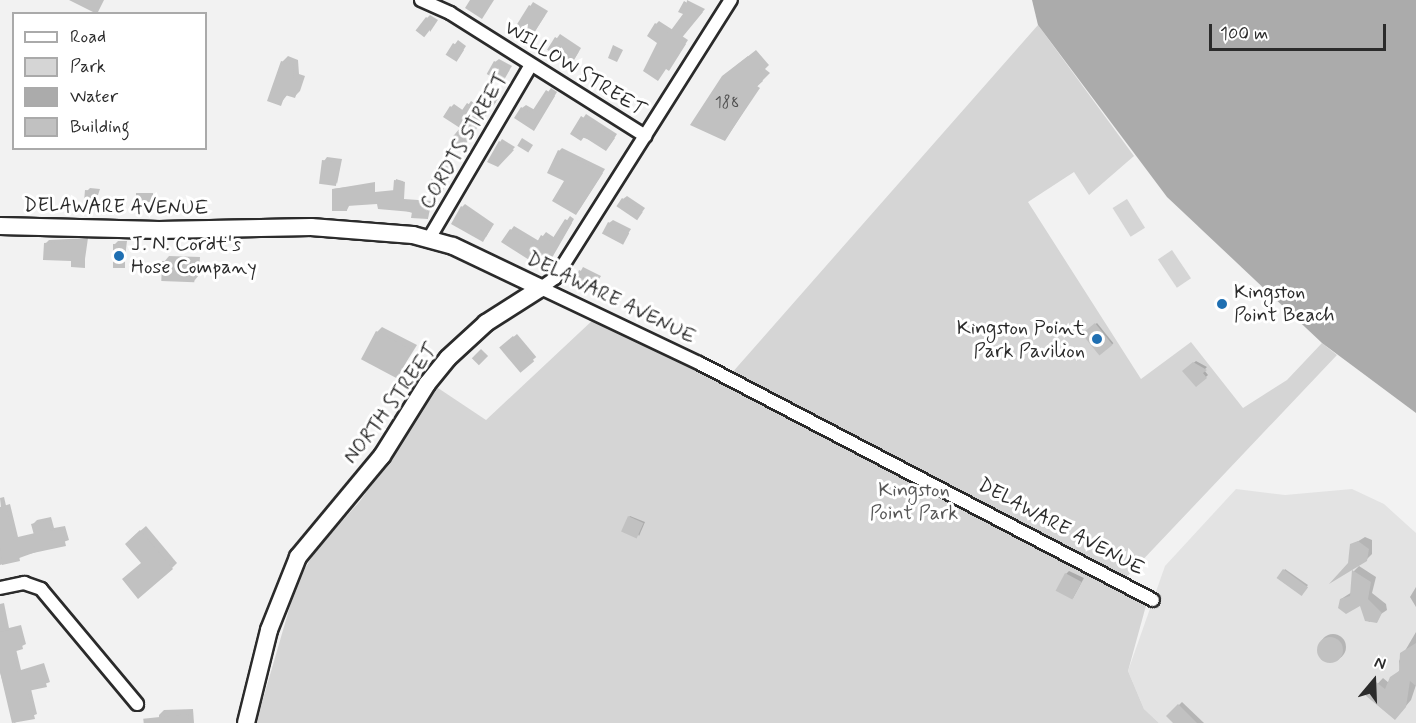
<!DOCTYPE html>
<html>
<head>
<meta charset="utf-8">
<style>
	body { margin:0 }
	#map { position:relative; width:1416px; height:723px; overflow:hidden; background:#f2f2f2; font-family:Mynerve,sans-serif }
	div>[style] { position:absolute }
	.built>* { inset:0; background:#e3e3e3 }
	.green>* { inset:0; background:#d5d5d5; transform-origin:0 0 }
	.water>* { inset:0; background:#ababab }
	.shadow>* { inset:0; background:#0003; transform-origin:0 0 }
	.round { border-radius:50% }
	.building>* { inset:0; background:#c1c1c1; transform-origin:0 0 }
	.roads { filter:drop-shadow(2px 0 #2b2b2b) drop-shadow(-2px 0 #2b2b2b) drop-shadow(0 2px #2b2b2b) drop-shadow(0 -2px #2b2b2b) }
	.street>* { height:12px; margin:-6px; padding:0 6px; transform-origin:6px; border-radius:6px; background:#fff }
	.secondary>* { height:16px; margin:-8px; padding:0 8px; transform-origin:8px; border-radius:8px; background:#fff }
	.dots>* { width:16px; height:16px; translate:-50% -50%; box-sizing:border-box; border:3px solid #fff; border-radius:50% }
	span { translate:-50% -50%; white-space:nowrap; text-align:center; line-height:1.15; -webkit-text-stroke:6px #fff; paint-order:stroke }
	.number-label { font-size:16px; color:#505050 }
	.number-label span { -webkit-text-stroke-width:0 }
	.street-label { font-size:20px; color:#2b2b2b }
	.poi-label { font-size:20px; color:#2b2b2b }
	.left { translate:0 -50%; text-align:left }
	.right { translate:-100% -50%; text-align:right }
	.park-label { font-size:20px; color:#565656 }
	.legend { position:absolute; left:12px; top:12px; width:195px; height:138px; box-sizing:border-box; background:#fff; border:2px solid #aaa; margin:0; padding:8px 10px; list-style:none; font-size:18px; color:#2b2b2b }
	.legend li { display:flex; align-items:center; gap:12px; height:30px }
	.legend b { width:30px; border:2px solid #aaa }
	.north { position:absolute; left:1344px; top:651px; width:60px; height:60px; -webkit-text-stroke:4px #fff; paint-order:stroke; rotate:19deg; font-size:16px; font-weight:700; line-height:24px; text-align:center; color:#2b2b2b }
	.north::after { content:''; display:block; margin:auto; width:21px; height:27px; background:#2b2b2b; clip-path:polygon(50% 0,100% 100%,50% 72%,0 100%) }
	.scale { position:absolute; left:1209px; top:24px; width:177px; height:27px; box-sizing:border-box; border:3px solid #2b2b2b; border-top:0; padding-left:8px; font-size:18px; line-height:21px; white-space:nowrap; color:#2b2b2b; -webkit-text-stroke:4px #fff; paint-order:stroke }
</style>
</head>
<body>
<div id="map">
	<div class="built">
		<div style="clip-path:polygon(1236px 489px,1285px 495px,1352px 489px,1384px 504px,1416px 533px,1416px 723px,1159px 723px,1144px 709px,1128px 671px,1165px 566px)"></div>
	</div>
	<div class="green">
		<div style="clip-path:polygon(1038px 25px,1134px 156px,1089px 195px,1074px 172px,1028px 202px,1141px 379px,1191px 342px,1243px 408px,1287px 380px,1322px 343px,1337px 355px,1118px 586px,1147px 602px,1128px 671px,1144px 709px,1159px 723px,256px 723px,297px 582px,314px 553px,360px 501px,396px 450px,435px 386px,486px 420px,595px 318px,723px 383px)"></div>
		<div style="left:1127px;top:199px;width:34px;height:17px;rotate:58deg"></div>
		<div style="left:1172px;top:250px;width:34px;height:17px;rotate:56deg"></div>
	</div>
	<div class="water">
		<div style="clip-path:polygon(1032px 0,1416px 0,1416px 413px,1322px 343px,1167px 197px,1038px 25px)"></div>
	</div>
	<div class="shadow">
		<div style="clip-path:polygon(687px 0,705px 9px,682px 36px,688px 40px,669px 69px,656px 24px,659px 21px,673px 30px,685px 14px)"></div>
		<div style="clip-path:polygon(533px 2px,548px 11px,532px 36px,514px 31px)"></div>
		<div style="clip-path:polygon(430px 15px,438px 20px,430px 32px,427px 18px)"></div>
		<div style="clip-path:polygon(560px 34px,581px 48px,574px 60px,549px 49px)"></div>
		<div style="clip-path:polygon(458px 40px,466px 46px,459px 57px,447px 55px)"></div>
		<div style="clip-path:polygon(756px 50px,769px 65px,765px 69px,770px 73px,757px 86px,760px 88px,725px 140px,732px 69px)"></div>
		<div style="clip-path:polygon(288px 56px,298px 60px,299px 74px,305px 76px,300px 91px,295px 96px,288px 94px,280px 104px,282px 62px)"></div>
		<div style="clip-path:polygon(499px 59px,512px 66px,503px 80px,495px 62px)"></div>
		<div style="clip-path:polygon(551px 88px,557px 92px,534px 129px,522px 108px,526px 105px,535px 110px)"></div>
		<div style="clip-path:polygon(491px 95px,498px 99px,464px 144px,462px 127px,451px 107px,454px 104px,464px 111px,471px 101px,481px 108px)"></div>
		<div style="clip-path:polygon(586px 114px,617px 134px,609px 146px,572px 134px)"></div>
		<div style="clip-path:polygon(502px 139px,515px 147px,498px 166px,500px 142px)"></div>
		<div style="clip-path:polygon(562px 148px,605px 169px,579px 210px,566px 180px,559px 151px)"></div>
		<div style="clip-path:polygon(327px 157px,342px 159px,337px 184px,324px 161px)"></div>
		<div style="clip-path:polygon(441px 164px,452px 168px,441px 193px,438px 168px)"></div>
		<div style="clip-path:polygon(396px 179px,405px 182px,404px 199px,432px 201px,428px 218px,378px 202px,350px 204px,347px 210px,333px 189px,375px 182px,375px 192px,395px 190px)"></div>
		<div style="clip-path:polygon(90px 188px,100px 189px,95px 204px,87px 191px)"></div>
		<div style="clip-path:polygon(627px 196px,645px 208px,640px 215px,623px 199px)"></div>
		<div style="clip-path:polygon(465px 204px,494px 224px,486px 237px,462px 207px)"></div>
		<div style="clip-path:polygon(570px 216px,574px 219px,545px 268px,511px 230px,514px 226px,539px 241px,546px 232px,555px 238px)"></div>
		<div style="clip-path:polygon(613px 220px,631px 229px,623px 242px,609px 223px)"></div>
		<div style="clip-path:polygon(88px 238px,84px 266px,46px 243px,49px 240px)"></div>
		<div style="clip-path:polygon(118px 241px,127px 241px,124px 266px,115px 244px)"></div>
		<div style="clip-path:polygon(169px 256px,200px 257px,199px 275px,194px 281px,164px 262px)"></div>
		<div style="clip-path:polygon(583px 267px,601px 276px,592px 291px,574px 283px)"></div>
		<div style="left:1097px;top:323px;width:26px;height:17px;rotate:51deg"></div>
		<div style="clip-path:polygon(382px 327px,417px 345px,397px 377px,377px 332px)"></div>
		<div style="left:517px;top:334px;width:30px;height:21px;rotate:50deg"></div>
		<div style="clip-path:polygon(1196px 361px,1207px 367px,1204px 370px,1208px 375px,1197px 385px,1184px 371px)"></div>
		<div style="clip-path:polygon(10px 504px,18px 537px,35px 533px,33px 524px,37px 520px,51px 517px,54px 528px,65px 526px,69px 540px,0 565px,0 507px)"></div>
		<div style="clip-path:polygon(630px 516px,645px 522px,639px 536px,629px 517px)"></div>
		<div style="clip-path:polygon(146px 526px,177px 563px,172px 568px,143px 562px,132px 538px)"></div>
		<div style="clip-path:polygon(1365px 537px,1372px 540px,1372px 554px,1366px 560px,1350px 563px,1352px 545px)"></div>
		<div style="clip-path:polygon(1359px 566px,1376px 577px,1372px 593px,1386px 604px,1387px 610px,1369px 622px,1360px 604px,1341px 599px,1352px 592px,1354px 571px)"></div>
		<div style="left:1285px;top:569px;width:28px;height:11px;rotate:35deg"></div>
		<div style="clip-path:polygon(1069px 571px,1084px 578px,1073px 598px,1066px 574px)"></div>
		<div style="clip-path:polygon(1416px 587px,1416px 607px,1410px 597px)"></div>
		<div style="clip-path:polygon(4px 603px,9px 628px,21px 625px,26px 644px,16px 649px,21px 670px,44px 663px,50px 682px,31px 689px,37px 714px,14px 723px,0 672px,0 604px)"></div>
		<div style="clip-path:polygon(1416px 632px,1416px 685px,1411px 700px,1400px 713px,1367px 695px,1383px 678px,1389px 683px,1400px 670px,1399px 661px)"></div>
		<div class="round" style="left:1320px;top:634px;width:26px;height:26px"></div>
		<div style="clip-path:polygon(1182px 702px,1204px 723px,1175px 723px,1168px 716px)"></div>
		<div style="clip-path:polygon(193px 709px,194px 723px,159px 723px,159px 715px,164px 710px)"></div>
	</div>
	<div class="building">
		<div style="clip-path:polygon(69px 0,104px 0,97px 14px)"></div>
		<div style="clip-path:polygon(470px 0,494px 0,482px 19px,465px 8px)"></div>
		<div style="clip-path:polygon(684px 1px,703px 12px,680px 40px,686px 44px,669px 71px,666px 69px,658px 81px,643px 71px,657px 43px,647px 36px,655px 23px,669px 33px,683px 14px,678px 12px)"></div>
		<div style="left:529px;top:5px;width:19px;height:32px;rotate:32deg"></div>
		<div style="left:426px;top:17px;width:11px;height:17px;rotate:38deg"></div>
		<div style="left:555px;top:37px;width:28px;height:15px;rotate:32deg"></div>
		<div style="left:453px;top:43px;width:13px;height:14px;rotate:32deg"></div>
		<div style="clip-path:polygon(613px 45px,623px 50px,617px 62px,608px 58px)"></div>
		<div style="clip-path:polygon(748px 56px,763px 73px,759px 77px,763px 81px,750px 93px,754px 95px,725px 141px,690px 125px,722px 76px)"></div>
		<div style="clip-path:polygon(281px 61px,293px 65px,294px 79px,301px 82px,295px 98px,285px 95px,281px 106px,267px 101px)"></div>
		<div style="left:494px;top:61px;width:18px;height:15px;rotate:29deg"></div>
		<div style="clip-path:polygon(546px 90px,555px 96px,534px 131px,514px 118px,521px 107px,531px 113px)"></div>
		<div style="clip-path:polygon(487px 96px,496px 102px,462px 149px,450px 140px,460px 128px,443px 117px,450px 106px,460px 113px,467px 103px,478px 110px)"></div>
		<div style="clip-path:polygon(581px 116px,615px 138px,606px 151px,584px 137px,581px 141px,570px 134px)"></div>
		<div style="left:522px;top:138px;width:13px;height:9px;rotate:32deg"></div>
		<div style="clip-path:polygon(499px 141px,514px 150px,498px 167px,487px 162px)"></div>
		<div style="clip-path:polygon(558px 150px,603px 173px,576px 215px,552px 201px,564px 181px,547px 173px)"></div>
		<div style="left:322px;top:160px;width:17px;height:24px;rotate:7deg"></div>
		<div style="left:436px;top:167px;width:15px;height:24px;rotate:20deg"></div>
		<div style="clip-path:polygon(394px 180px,403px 181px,401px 201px,429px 204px,428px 219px,411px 218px,412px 212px,378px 209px,377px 204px,347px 206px,347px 211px,332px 211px,332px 189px,372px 184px,372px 195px,393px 192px)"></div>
		<div style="left:85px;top:190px;width:12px;height:15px;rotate:5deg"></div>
		<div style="left:153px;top:193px;width:9px;height:17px;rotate:90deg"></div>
		<div style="left:622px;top:198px;width:25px;height:10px;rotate:34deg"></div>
		<div style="clip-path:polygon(461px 206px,491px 228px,483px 242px,451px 224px)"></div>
		<div style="clip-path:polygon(565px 219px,572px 223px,545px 270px,501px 242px,510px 229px,536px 244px,541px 235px,551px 241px)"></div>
		<div style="left:608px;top:222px;width:24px;height:13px;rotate:28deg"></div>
		<div style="clip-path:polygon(71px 241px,85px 241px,85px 268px,71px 267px,71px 261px,43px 260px,44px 243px)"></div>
		<div style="left:113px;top:244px;width:12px;height:24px"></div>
		<div style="left:162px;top:261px;width:33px;height:20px;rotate:2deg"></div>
		<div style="left:579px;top:270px;width:22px;height:15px;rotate:24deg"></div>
		<div style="left:1095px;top:323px;width:28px;height:17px;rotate:51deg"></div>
		<div style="left:376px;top:331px;width:41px;height:32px;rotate:28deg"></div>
		<div style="left:513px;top:336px;width:33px;height:18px;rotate:50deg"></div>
		<div style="left:481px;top:349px;width:10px;height:13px;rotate:45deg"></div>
		<div style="clip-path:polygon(1193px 362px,1207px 370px,1203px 373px,1207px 378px,1196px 387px,1182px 371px)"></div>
		<div style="clip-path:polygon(4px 497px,14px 540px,34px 535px,31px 524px,48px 520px,51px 531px,62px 529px,66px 546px,19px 556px,20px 561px,2px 565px,0 549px,5px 548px,0 498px)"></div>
		<div style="left:628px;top:516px;width:17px;height:17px;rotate:24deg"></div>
		<div style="clip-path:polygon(140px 530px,173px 569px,138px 599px,122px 579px,141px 563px,125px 544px)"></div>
		<div style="clip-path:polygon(1358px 541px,1369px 549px,1367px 561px,1329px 584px,1348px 563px,1350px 544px)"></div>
		<div style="left:1283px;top:569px;width:31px;height:11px;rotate:36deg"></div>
		<div style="clip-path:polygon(1352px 570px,1371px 582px,1368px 599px,1382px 613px,1377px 623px,1365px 621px,1360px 606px,1346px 614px,1338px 608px,1340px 599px,1350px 596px)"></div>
		<div style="left:1065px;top:573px;width:19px;height:20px;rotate:28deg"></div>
		<div style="clip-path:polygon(18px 628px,23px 649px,13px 652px,18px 672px,41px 665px,47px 687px,28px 691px,35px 719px,12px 723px,0 672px,0 632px)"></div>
		<div class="round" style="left:1317px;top:637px;width:26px;height:26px"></div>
		<div style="clip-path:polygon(1416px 643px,1416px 686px,1410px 681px,1406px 707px,1395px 720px,1365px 695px,1376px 682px,1385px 689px,1390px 677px,1399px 671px,1400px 653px)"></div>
		<div style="clip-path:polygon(1178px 704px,1197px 723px,1173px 723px,1166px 716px)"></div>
		<div style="left:188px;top:714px;width:9px;height:45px;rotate:84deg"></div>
	</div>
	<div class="roads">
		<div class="street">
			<div style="left:421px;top:0;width:32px;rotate:24deg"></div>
			<div style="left:450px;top:13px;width:231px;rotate:32.2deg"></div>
			<div style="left:430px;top:237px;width:199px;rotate:-59.6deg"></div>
			<div style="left:541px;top:288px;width:175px;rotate:25.4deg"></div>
			<div style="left:699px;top:363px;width:512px;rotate:27.57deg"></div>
			<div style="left:541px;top:288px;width:17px;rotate:-36deg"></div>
			<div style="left:555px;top:278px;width:329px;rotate:-57.7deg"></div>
			<div style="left:0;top:588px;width:25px;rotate:-12deg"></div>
			<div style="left:24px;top:583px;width:18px;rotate:19deg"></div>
			<div style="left:41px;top:589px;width:150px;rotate:50.1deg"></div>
		</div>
		<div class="secondary">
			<div style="left:0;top:226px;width:159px;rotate:1.4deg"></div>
			<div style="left:159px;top:230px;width:152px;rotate:-1.1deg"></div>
			<div style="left:311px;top:227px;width:102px;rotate:4.5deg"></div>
			<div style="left:413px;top:235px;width:41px;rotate:15.4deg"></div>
			<div style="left:453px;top:246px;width:98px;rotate:25.5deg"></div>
			<div style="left:246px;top:723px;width:96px;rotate:-76.1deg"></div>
			<div style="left:269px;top:630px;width:79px;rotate:-68.3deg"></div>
			<div style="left:298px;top:557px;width:131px;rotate:-50.3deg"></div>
			<div style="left:382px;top:456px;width:85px;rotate:-58deg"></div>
			<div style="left:427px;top:384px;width:33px;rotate:-51deg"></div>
			<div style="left:448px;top:358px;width:52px;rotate:-42.6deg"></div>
			<div style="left:486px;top:323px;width:65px;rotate:-32.5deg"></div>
		</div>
	</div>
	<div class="dots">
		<div style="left:119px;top:256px;background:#1f6fb2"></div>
		<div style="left:1222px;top:304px;background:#1f6fb2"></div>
		<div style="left:1097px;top:339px;background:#1f6fb2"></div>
	</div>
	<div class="number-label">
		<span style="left:727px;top:103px">188</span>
	</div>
	<div class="street-label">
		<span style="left:575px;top:69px;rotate:32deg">WILLOW STREET</span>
		<span style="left:464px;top:141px;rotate:-60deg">CORDTS STREET</span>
		<span style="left:116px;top:207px;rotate:1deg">DELAWARE AVENUE</span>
		<span style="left:611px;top:298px;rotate:26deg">DELAWARE AVENUE</span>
		<span style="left:391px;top:404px;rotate:-54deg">NORTH STREET</span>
		<span style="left:1061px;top:527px;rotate:28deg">DELAWARE AVENUE</span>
	</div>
	<div class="poi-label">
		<span class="left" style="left:131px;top:256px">J. N. Cordt's<br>Hose Company</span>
		<span class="left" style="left:1234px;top:304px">Kingston<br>Point Beach</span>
		<span class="right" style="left:1085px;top:340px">Kingston Point<br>Park Pavilion</span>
	</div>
	<div class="park-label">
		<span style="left:914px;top:502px">Kingston<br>Point Park</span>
	</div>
	<ul class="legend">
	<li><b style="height:8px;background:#fff"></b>Road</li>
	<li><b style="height:16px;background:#d5d5d5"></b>Park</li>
	<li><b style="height:16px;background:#ababab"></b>Water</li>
	<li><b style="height:16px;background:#c1c1c1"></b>Building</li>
	</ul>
	<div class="north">N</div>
	<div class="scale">100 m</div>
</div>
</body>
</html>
